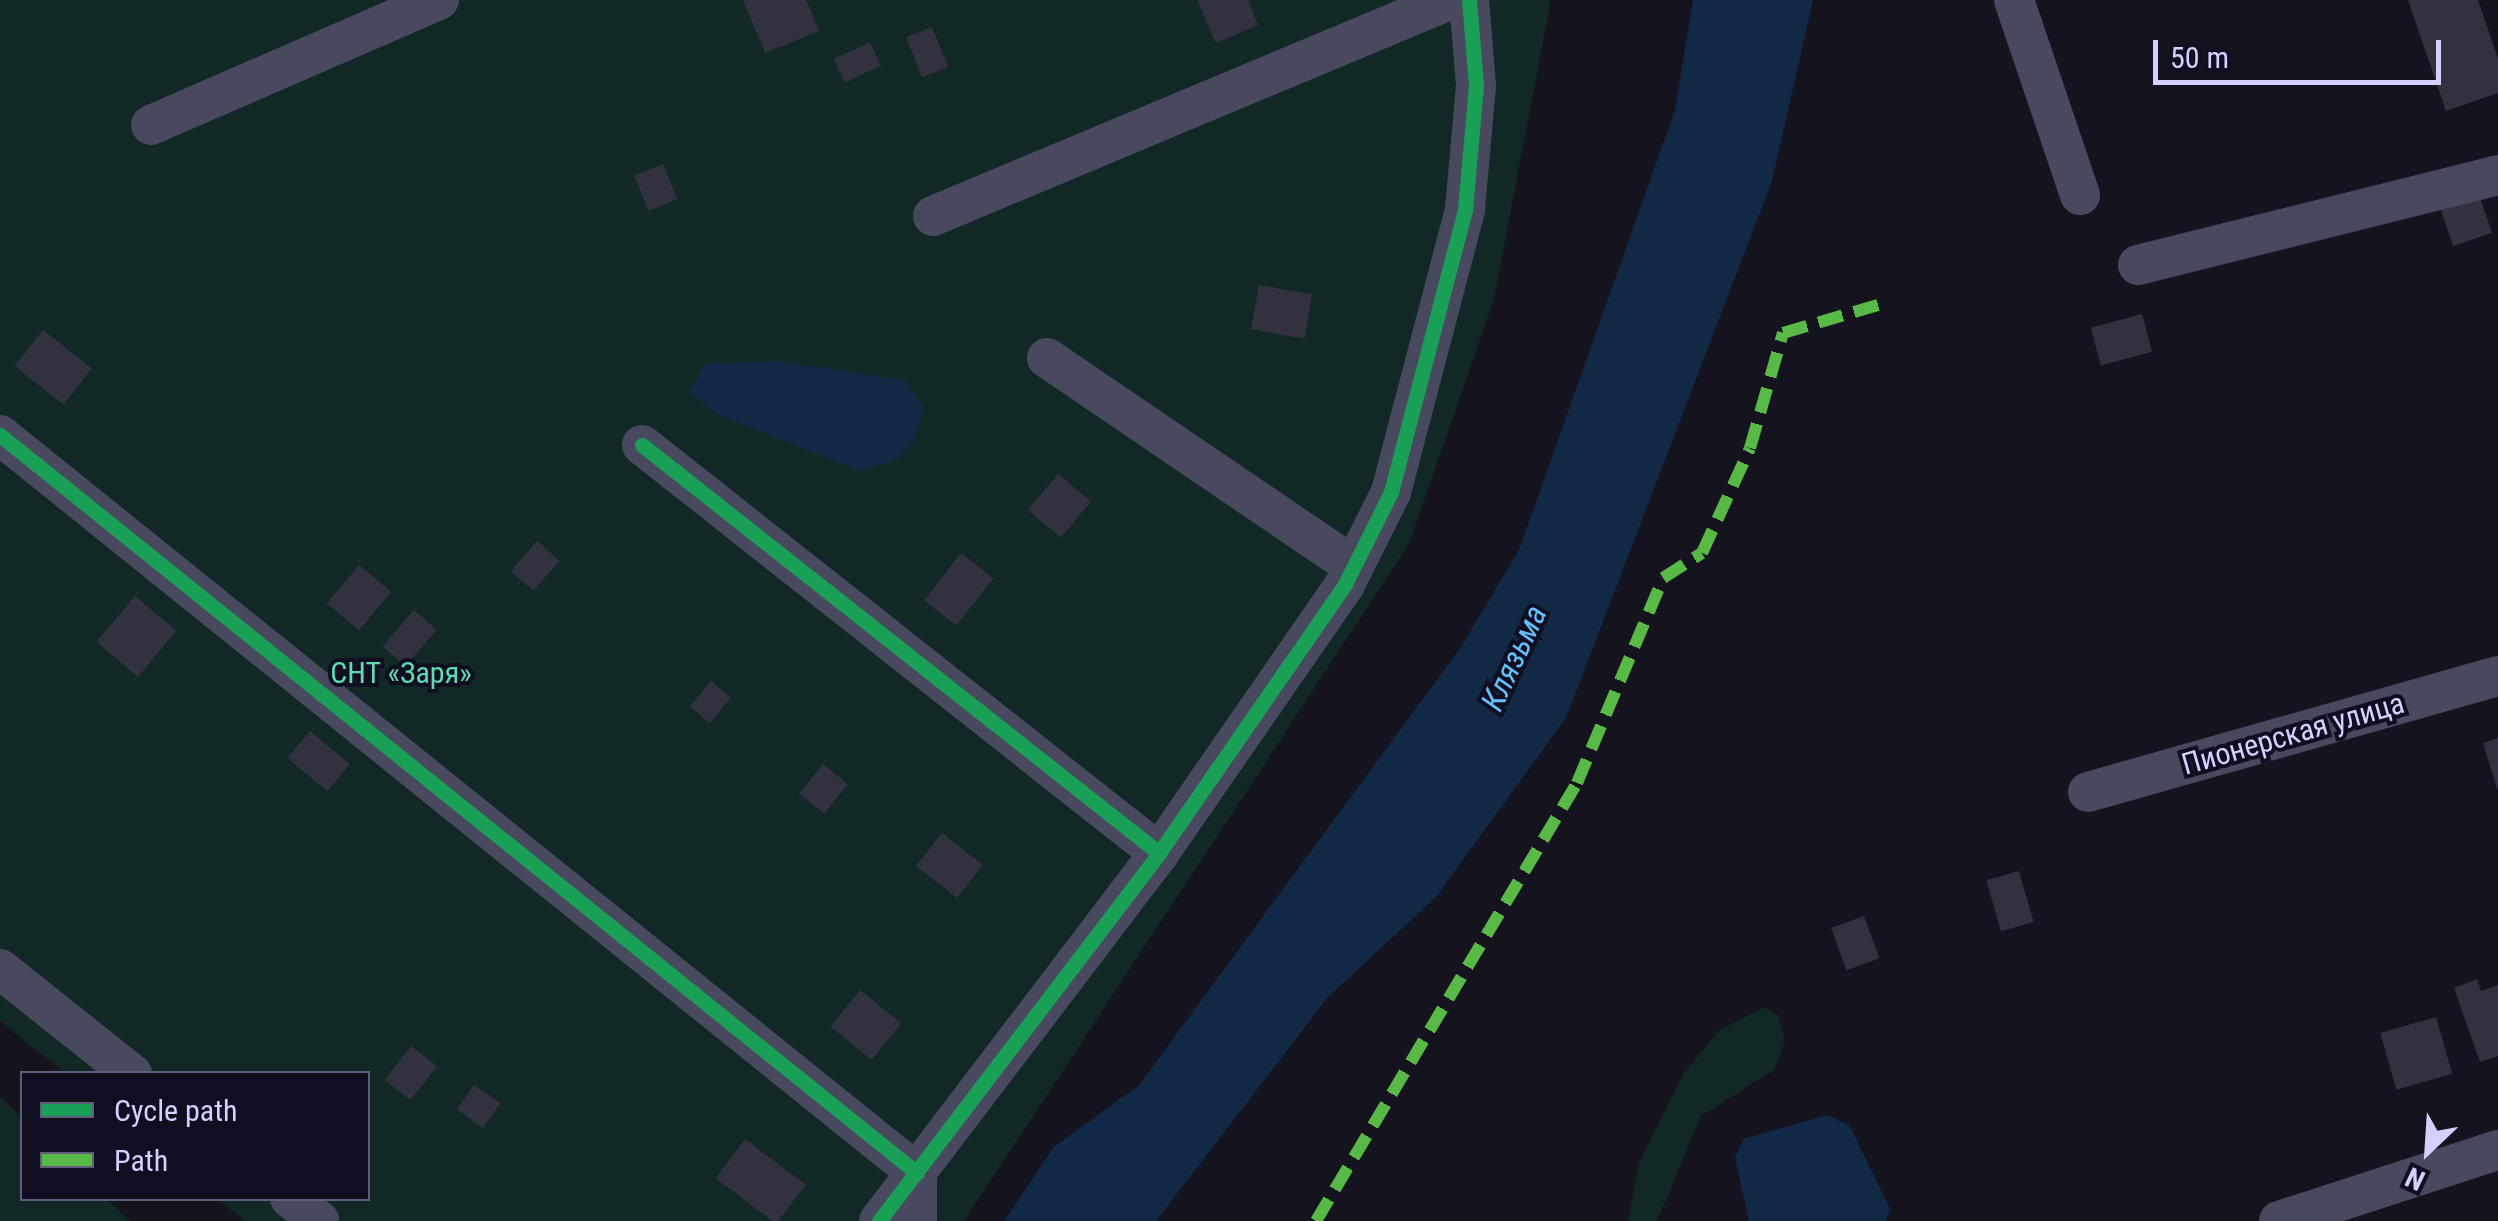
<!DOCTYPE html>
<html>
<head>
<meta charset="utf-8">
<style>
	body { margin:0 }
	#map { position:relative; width:2498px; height:1221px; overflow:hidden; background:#14131e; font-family:"Roboto Condensed",sans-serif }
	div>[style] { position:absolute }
	.green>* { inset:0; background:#122827 }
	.water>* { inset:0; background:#112944 }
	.building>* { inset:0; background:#323140; transform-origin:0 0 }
	.minor>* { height:40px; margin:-20px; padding:0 20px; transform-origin:20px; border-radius:20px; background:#48495e }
	.quiet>* { height:12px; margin-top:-6px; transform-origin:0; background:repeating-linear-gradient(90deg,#58b947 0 25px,transparent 0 37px) }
	.cycleway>* { height:15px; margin:-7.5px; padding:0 7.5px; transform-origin:7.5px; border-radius:7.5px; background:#1a9f57 }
	span { translate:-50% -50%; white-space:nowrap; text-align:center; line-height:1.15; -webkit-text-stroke:8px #100f22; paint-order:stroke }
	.park-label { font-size:30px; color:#61d9b1 }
	.street-label { font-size:30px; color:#d3d1fd }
	.water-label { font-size:32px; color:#64c0f8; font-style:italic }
	.legend { position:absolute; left:20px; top:1071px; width:350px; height:130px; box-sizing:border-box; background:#100f22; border:2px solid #5e5d7a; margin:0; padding:12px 18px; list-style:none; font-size:30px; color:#d3d1fd }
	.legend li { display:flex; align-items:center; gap:20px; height:50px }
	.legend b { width:50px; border:2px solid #5e5d7a }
	.north { position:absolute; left:2378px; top:1101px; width:100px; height:100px; -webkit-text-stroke:8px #100f22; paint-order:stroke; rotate:205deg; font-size:28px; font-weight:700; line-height:40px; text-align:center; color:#d3d1fd }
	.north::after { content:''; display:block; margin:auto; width:35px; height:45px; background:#d3d1fd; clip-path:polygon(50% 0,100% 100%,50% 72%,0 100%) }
	.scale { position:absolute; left:2153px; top:40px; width:288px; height:45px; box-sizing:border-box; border:5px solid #d3d1fd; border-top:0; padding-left:12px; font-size:30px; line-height:35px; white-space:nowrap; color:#d3d1fd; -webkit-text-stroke:8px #100f22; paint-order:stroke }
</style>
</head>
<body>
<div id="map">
	<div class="green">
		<div style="clip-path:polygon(0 0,1551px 0,1494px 299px,1409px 544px,964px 1221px,245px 1221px,217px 1199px,368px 1198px,368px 1074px,65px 1073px,0 1021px)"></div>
		<div style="clip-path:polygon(1764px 1007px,1778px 1015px,1785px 1041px,1774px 1070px,1701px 1116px,1657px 1221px,1628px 1221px,1639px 1162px,1682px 1076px,1718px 1031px)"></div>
		<div style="clip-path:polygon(0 1097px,22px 1118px,22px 1198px,106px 1199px,130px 1221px,0 1221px)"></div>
	</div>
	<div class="water">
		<div style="clip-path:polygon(1693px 0,1813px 0,1772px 181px,1566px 718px,1436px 897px,1328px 997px,1156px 1221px,1004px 1221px,1054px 1147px,1139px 1085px,1461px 647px,1519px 550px,1675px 110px)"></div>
		<div style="clip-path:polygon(777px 361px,904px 380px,924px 407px,914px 440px,896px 460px,860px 471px,718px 415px,689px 393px,705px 364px)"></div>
		<div style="clip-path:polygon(1828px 1115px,1850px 1126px,1890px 1209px,1886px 1221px,1749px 1221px,1735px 1158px,1743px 1139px)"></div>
	</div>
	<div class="building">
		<div style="clip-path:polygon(743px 0,806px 0,819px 31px,765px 53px)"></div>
		<div style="clip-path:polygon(1197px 0,1248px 0,1258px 25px,1216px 43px)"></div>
		<div style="clip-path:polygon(2408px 0,2478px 0,2498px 59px,2498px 93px,2446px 111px)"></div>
		<div style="left:932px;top:27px;width:43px;height:28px;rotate:68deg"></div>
		<div style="left:870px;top:42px;width:26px;height:40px;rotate:65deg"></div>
		<div style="left:663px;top:164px;width:38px;height:31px;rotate:68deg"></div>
		<div style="left:2478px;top:192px;width:43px;height:41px;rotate:71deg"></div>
		<div style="left:1259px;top:285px;width:54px;height:45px;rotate:10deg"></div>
		<div style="left:2142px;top:314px;width:39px;height:53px;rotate:75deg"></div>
		<div style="left:43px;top:330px;width:62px;height:46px;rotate:38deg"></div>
		<div style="left:1058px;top:474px;width:43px;height:47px;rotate:40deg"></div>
		<div style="left:537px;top:541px;width:30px;height:40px;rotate:41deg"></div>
		<div style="left:961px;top:553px;width:41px;height:60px;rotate:38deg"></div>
		<div style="left:359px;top:565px;width:42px;height:50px;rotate:40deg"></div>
		<div style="left:135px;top:596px;width:54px;height:60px;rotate:40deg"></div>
		<div style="left:414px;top:610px;width:30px;height:48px;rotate:41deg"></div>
		<div style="left:711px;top:681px;width:26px;height:33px;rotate:40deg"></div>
		<div style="left:310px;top:731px;width:52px;height:35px;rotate:40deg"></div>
		<div style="clip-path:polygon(2498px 738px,2498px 789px,2497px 789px,2483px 743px)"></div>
		<div style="left:823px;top:764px;width:32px;height:38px;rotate:39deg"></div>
		<div style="left:942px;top:833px;width:52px;height:42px;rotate:38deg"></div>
		<div style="left:2019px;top:871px;width:53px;height:34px;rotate:74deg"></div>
		<div style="left:1864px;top:916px;width:45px;height:35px;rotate:70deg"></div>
		<div style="clip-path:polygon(2477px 979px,2481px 991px,2498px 985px,2498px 1056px,2480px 1062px,2454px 988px)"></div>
		<div style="left:860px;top:990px;width:53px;height:47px;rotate:39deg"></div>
		<div style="left:2436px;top:1017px;width:59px;height:58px;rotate:74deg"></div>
		<div style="left:411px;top:1046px;width:33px;height:43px;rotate:38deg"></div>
		<div style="left:474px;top:1085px;width:32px;height:30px;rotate:35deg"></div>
		<div style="left:745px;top:1139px;width:76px;height:49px;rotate:37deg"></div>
	</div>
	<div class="minor">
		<div style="left:2014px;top:0;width:206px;rotate:71.3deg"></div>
		<div style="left:151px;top:125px;width:314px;rotate:-23.5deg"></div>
		<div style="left:933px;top:216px;width:559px;rotate:-22.71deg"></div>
		<div style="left:2138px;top:265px;width:371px;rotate:-14deg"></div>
		<div style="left:1047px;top:358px;width:371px;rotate:34.2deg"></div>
		<div style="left:0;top:435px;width:1177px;rotate:38.83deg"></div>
		<div style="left:917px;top:1173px;width:48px;rotate:90deg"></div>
		<div style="left:642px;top:445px;width:659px;rotate:38.28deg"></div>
		<div style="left:2088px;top:792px;width:426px;rotate:-15.8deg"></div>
		<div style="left:0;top:969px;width:169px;rotate:38.5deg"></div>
		<div style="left:290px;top:1198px;width:37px;rotate:38deg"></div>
		<div style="left:879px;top:1221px;width:462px;rotate:-52.7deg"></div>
		<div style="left:1159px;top:853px;width:327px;rotate:-55.3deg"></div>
		<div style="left:1345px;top:584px;width:103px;rotate:-63.4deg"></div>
		<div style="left:1391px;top:492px;width:293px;rotate:-75.3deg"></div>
		<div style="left:1465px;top:209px;width:124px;rotate:-84.9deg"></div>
		<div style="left:1476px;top:85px;width:85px;rotate:-94.7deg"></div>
		<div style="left:2279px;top:1221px;width:230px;rotate:-18deg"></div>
	</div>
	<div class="quiet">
		<div style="left:1316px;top:1221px;width:510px;rotate:-59.21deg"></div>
		<div style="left:1577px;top:783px;width:222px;rotate:-67.2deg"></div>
		<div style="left:1663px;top:578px;width:46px;rotate:-32.7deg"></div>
		<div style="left:1702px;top:553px;width:115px;rotate:-65.4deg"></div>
		<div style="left:1750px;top:448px;width:120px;rotate:-74deg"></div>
		<div style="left:1783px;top:333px;width:106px;rotate:-16.4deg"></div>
	</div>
	<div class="cycleway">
		<div style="left:0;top:435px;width:1177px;rotate:38.83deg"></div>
		<div style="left:642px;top:445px;width:659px;rotate:38.28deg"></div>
		<div style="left:879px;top:1221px;width:462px;rotate:-52.7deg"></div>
		<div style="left:1159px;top:853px;width:327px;rotate:-55.3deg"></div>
		<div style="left:1345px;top:584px;width:103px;rotate:-63.4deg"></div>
		<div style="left:1391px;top:492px;width:293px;rotate:-75.3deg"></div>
		<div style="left:1465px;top:209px;width:124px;rotate:-84.9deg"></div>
		<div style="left:1476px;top:85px;width:85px;rotate:-94.7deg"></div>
	</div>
	<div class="park-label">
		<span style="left:401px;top:673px">СНТ «Заря»</span>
	</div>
	<div class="street-label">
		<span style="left:2293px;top:734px;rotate:-16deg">Пионерская улица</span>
	</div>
	<div class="water-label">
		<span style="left:1514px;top:658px;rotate:-65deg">Клязьма</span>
	</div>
	<ul class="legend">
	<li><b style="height:12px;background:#1a9f57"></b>Cycle path</li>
	<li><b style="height:12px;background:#58b947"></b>Path</li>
	</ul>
	<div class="north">N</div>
	<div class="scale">50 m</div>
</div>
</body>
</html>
